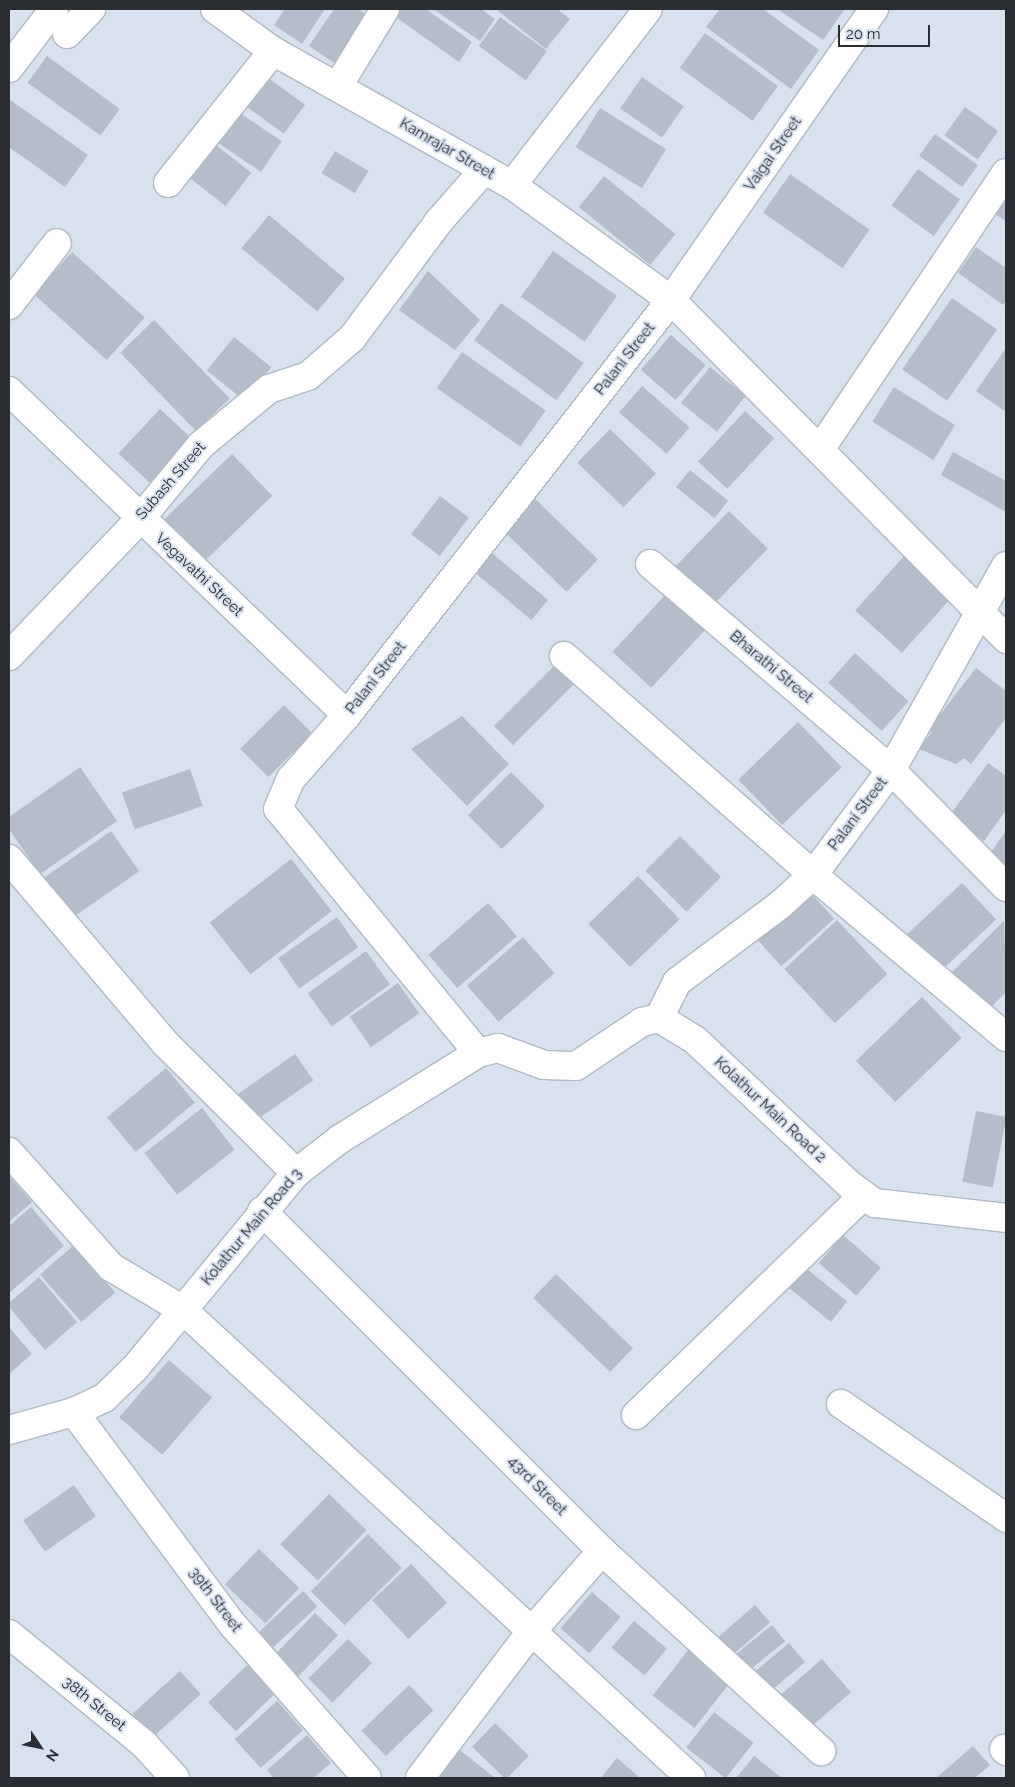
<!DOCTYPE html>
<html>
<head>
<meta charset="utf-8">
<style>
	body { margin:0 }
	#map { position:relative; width:1015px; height:1787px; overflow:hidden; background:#d8e1ee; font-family:Raleway,sans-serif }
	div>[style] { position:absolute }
	.building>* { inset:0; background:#b4bdc9; transform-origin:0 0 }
	.roads { filter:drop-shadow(1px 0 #b1b9c5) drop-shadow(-1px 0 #b1b9c5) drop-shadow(0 1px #b1b9c5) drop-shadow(0 -1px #b1b9c5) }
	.minor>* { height:28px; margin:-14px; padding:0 14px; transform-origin:14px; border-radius:14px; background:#fff }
	.major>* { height:28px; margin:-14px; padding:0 14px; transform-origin:14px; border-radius:14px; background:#fff }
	span { translate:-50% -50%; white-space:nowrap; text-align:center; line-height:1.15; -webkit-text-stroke:4px #d8e1ee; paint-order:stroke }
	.street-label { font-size:15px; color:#2a2d32 }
	.frame { position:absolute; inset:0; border:10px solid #2a2d32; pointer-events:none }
	.north { position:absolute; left:15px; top:1722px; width:50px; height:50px; -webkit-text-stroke:4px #d8e1ee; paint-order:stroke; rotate:124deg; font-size:14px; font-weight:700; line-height:20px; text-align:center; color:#2a2d32 }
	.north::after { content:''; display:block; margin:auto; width:18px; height:22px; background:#2a2d32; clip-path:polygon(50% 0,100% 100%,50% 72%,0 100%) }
	.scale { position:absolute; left:838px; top:25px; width:92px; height:22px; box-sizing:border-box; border:2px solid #2a2d32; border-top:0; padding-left:6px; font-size:15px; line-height:18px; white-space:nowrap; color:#2a2d32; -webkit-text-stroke:4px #d8e1ee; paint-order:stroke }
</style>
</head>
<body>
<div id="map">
	<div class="building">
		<div style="clip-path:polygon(285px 9px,325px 9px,302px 44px,274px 25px)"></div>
		<div style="clip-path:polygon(334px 9px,358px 9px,374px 19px,342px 68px,309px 46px)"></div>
		<div style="clip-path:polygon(393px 9px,426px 9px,472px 42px,459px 62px,390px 13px)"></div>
		<div style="clip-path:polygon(433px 9px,481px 9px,495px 19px,480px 41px)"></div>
		<div style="clip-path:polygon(500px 9px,557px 9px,570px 19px,546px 49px,498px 11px)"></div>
		<div style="clip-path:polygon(720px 9px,763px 9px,819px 50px,791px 89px,706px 27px)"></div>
		<div style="clip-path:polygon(777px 9px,845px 9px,823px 40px)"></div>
		<div style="left:500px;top:17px;width:58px;height:36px;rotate:36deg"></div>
		<div style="left:705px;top:33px;width:90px;height:43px;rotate:36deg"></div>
		<div style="left:47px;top:56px;width:90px;height:33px;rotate:36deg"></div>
		<div style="left:267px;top:77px;width:47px;height:36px;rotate:36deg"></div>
		<div style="left:642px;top:77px;width:51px;height:38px;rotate:35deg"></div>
		<div style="clip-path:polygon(9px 99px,88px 155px,65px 187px,9px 147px)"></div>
		<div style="left:965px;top:107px;width:41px;height:35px;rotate:36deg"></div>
		<div style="left:600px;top:108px;width:78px;height:46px;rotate:32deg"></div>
		<div style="left:237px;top:111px;width:54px;height:37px;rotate:34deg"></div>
		<div style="left:935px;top:134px;width:53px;height:27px;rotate:36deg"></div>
		<div style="left:212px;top:142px;width:50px;height:42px;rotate:38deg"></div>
		<div style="left:335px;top:151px;width:39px;height:26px;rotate:31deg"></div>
		<div style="left:918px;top:169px;width:52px;height:45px;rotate:36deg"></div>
		<div style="left:790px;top:174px;width:97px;height:47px;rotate:35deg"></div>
		<div style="left:604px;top:176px;width:92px;height:40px;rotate:39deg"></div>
		<div style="clip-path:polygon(1006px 192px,1006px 221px,993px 213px)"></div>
		<div style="left:269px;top:215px;width:99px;height:43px;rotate:40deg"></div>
		<div style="clip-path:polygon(976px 247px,1006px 268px,1006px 300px,1003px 305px,958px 273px)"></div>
		<div style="left:553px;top:251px;width:78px;height:56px;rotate:35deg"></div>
		<div style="left:72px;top:252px;width:98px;height:57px;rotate:42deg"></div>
		<div style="clip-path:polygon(428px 271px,480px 320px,455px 350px,399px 310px)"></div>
		<div style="left:952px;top:298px;width:55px;height:87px;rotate:35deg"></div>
		<div style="left:501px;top:303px;width:102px;height:46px;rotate:36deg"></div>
		<div style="left:154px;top:320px;width:109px;height:47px;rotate:46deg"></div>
		<div style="left:671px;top:335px;width:46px;height:46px;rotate:41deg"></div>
		<div style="left:234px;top:337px;width:48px;height:43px;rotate:39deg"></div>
		<div style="clip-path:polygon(1006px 348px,1006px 412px,976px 391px)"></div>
		<div style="left:462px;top:352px;width:102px;height:44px;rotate:35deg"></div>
		<div style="left:710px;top:367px;width:46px;height:46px;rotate:39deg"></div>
		<div style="left:642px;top:386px;width:63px;height:35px;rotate:41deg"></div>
		<div style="left:894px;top:387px;width:72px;height:41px;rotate:32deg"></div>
		<div style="left:160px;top:409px;width:44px;height:61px;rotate:43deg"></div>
		<div style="left:745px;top:411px;width:40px;height:69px;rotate:43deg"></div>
		<div style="left:610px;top:429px;width:64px;height:47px;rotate:44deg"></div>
		<div style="clip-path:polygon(953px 452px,1006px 481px,1006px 512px,941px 475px)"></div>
		<div style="left:232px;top:454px;width:58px;height:96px;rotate:46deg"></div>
		<div style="left:690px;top:470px;width:49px;height:22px;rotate:39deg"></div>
		<div style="left:531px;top:495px;width:93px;height:45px;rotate:44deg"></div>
		<div style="left:440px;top:496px;width:36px;height:48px;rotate:37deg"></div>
		<div style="left:729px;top:511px;width:54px;height:81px;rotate:44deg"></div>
		<div style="left:486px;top:548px;width:81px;height:26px;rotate:40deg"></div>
		<div style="left:906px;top:554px;width:63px;height:76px;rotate:42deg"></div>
		<div style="left:669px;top:591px;width:53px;height:83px;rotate:43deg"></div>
		<div style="left:855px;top:653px;width:72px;height:40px;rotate:42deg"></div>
		<div style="left:559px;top:661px;width:27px;height:92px;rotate:45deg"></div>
		<div style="clip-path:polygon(976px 668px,1006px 691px,1006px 718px,971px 764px,964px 758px,956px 764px,919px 749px,932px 732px,928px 730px)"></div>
		<div style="left:284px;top:705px;width:40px;height:62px;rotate:45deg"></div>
		<div style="clip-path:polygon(462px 716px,509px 764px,467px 806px,411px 749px)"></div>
		<div style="left:798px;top:722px;width:63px;height:83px;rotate:46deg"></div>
		<div style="clip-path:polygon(988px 763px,1006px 776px,1006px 810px,984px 841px,950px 815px)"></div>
		<div style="clip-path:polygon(80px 767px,117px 821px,40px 874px,9px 829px,9px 817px)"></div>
		<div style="left:190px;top:769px;width:39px;height:72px;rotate:71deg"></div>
		<div style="left:511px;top:772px;width:48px;height:61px;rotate:45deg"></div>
		<div style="left:111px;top:831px;width:49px;height:83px;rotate:55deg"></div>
		<div style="clip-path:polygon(1006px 831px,1006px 874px,986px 859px)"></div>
		<div style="left:680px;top:836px;width:58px;height:49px;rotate:45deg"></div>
		<div style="left:291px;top:859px;width:66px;height:103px;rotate:52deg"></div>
		<div style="left:638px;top:876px;width:60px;height:69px;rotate:46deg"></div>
		<div style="left:962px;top:883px;width:50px;height:75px;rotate:47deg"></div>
		<div style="left:810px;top:892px;width:36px;height:71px;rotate:48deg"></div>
		<div style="left:488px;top:903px;width:44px;height:79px;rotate:49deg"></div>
		<div style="left:337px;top:917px;width:37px;height:72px;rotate:55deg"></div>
		<div style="left:837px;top:920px;width:74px;height:72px;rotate:47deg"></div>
		<div style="clip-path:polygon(1004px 921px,1006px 992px,985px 1013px,949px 975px)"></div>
		<div style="left:523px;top:937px;width:48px;height:74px;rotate:49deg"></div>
		<div style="left:366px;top:951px;width:41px;height:72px;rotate:54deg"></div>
		<div style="left:398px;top:983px;width:37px;height:59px;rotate:55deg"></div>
		<div style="left:922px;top:997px;width:57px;height:92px;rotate:46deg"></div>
		<div style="left:295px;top:1054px;width:32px;height:70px;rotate:55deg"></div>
		<div style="left:166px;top:1068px;width:45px;height:77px;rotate:50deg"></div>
		<div style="left:202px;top:1108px;width:53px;height:73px;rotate:52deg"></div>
		<div style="left:976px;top:1111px;width:31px;height:72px;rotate:11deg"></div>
		<div style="clip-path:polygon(11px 1178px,32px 1202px,9px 1222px,9px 1180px)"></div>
		<div style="clip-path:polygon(31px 1207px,64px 1246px,9px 1293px,9px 1226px)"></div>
		<div style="left:843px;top:1235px;width:50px;height:37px;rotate:41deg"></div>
		<div style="left:74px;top:1245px;width:63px;height:45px;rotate:49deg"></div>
		<div style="left:802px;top:1265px;width:58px;height:26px;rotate:39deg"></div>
		<div style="left:556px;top:1274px;width:107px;height:33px;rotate:44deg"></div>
		<div style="clip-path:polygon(39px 1277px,77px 1322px,45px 1350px,9px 1307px,9px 1303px)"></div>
		<div style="clip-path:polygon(9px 1327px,32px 1354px,9px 1374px)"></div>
		<div style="left:169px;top:1360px;width:57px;height:76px;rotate:41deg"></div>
		<div style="left:74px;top:1485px;width:38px;height:62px;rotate:55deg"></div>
		<div style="left:329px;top:1494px;width:52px;height:70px;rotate:44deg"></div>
		<div style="left:368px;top:1534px;width:48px;height:81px;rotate:45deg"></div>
		<div style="left:259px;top:1549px;width:56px;height:49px;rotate:44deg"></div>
		<div style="left:411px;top:1564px;width:53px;height:53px;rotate:47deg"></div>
		<div style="left:303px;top:1591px;width:21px;height:63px;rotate:47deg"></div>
		<div style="left:592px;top:1592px;width:38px;height:48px;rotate:41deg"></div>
		<div style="left:755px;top:1605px;width:23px;height:50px;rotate:49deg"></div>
		<div style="left:315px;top:1613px;width:32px;height:57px;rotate:44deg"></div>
		<div style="left:634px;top:1621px;width:43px;height:35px;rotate:40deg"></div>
		<div style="left:772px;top:1625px;width:21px;height:45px;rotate:51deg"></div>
		<div style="left:348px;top:1639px;width:34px;height:56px;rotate:45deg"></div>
		<div style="left:789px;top:1643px;width:25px;height:48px;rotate:50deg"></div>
		<div style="left:689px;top:1649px;width:53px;height:59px;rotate:38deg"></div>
		<div style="left:822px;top:1659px;width:44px;height:58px;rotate:49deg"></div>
		<div style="left:247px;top:1665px;width:40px;height:54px;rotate:46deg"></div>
		<div style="left:180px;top:1671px;width:31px;height:64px;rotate:48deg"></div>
		<div style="left:409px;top:1685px;width:35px;height:66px;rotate:46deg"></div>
		<div style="left:277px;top:1701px;width:39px;height:57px;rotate:48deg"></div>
		<div style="left:714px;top:1712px;width:50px;height:45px;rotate:38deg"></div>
		<div style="left:495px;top:1723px;width:47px;height:33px;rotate:44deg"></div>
		<div style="clip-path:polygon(307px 1735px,331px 1763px,313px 1778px,274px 1778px,267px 1770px)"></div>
		<div style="clip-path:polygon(973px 1746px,990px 1765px,975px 1778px,936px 1778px)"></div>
		<div style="clip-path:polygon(456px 1747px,495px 1778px,431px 1778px)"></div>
		<div style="clip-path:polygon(754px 1756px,782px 1778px,736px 1778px)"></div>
		<div style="clip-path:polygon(617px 1758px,638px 1776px,637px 1778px,601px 1778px)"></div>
	</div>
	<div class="roads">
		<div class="minor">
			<div style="left:215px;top:9px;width:72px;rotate:35.9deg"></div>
			<div style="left:273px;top:51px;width:274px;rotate:29.3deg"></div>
			<div style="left:512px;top:185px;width:196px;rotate:35.9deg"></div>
			<div style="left:671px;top:300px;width:477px;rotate:45.3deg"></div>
			<div style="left:67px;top:34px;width:35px;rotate:-46deg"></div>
			<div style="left:9px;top:68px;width:74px;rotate:-52.7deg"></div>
			<div style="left:338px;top:86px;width:90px;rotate:-58.6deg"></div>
			<div style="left:168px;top:183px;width:169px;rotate:-51.5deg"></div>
			<div style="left:512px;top:185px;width:222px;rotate:-52.3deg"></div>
			<div style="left:9px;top:305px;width:78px;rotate:-52.3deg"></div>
			<div style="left:9px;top:391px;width:468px;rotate:43.8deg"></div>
			<div style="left:821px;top:448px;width:331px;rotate:-56.1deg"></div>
			<div style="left:650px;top:564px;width:317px;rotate:40.5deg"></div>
			<div style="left:891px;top:770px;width:164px;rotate:45.5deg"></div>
			<div style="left:9px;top:656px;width:190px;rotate:-46.3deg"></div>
			<div style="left:140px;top:519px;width:96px;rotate:-50.5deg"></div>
			<div style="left:201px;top:445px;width:88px;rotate:-39.5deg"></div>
			<div style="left:269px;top:389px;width:41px;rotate:-18.4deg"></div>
			<div style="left:308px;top:376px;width:58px;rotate:-40.8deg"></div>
			<div style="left:352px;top:338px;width:147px;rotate:-53.3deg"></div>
			<div style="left:440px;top:220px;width:67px;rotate:-48.7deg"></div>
			<div style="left:564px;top:656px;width:332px;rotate:41.3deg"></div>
			<div style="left:813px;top:875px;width:252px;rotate:40deg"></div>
			<div style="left:9px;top:859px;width:241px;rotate:49.7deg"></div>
			<div style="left:165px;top:1043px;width:185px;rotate:44.8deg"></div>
			<div style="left:659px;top:1018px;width:40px;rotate:-63.4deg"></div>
			<div style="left:677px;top:982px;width:129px;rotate:-36.8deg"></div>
			<div style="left:780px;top:905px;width:45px;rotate:-42.3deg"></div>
			<div style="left:813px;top:875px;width:131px;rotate:-53.4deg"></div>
			<div style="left:891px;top:770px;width:234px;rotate:-60.6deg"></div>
			<div style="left:478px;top:1053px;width:315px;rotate:-129.3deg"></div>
			<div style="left:278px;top:809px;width:33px;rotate:-67deg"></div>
			<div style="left:291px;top:779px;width:85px;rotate:-48.8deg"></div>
			<div style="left:347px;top:715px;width:526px;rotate:-52.02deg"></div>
			<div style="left:671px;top:300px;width:355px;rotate:-55.1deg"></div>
			<div style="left:9px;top:1152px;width:154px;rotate:48.4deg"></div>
			<div style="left:111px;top:1267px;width:84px;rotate:30.8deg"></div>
			<div style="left:183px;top:1310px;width:691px;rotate:42.65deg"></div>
			<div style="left:262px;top:1211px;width:481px;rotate:45deg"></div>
			<div style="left:602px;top:1551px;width:297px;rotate:42.4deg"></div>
			<div style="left:841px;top:1404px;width:201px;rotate:34.6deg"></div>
			<div style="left:74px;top:1412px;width:266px;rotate:53.3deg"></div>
			<div style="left:233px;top:1625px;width:203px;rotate:48.8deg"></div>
			<div style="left:636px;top:1415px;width:315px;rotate:-44deg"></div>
			<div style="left:9px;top:1634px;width:174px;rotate:39.2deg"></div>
			<div style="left:144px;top:1744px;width:46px;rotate:47.6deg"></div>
			<div style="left:1004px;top:1749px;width:3px;rotate:45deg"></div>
			<div style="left:420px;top:1778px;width:182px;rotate:-52.8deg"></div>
			<div style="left:530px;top:1633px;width:109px;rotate:-48.7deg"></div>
		</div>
		<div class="major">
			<div style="left:9px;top:1430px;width:67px;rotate:-15.5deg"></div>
			<div style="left:74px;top:1412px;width:33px;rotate:-25deg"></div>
			<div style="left:104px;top:1398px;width:43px;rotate:-44.1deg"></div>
			<div style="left:135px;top:1368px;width:253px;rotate:-50.5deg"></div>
			<div style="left:296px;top:1173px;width:56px;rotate:-37.7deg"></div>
			<div style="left:340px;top:1139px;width:163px;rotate:-31.9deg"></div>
			<div style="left:478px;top:1053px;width:21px;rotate:-14deg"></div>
			<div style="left:498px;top:1048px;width:49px;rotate:20.3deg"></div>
			<div style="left:544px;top:1065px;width:32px;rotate:2deg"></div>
			<div style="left:576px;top:1066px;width:79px;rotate:-33.7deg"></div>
			<div style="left:642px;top:1022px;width:17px;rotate:-13deg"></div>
			<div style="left:659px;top:1018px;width:42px;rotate:31.4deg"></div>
			<div style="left:695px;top:1040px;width:212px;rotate:43.1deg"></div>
			<div style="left:850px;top:1185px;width:31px;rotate:36deg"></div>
			<div style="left:875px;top:1203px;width:132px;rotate:6.5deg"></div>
		</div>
	</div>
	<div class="street-label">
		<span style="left:447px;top:149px;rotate:30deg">Kamrajar Street</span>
		<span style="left:773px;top:154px;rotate:-55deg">Vaigai Street</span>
		<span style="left:625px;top:359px;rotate:-52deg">Palani Street</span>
		<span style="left:171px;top:481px;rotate:-49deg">Subash Street</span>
		<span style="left:199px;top:575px;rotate:43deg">Vegavathi Street</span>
		<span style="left:771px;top:667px;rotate:40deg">Bharathi Street</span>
		<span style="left:376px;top:678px;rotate:-52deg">Palani Street</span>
		<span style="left:858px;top:814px;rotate:-53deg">Palani Street</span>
		<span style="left:770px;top:1110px;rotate:43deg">Kolathur Main Road 2</span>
		<span style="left:252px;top:1227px;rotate:-50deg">Kolathur Main Road 3</span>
		<span style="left:537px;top:1486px;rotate:45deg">43rd Street</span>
		<span style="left:215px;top:1600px;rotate:53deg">39th Street</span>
		<span style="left:94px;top:1704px;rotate:39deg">38th Street</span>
	</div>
	<div class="frame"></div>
	<div class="north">N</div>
	<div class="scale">20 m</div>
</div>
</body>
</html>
